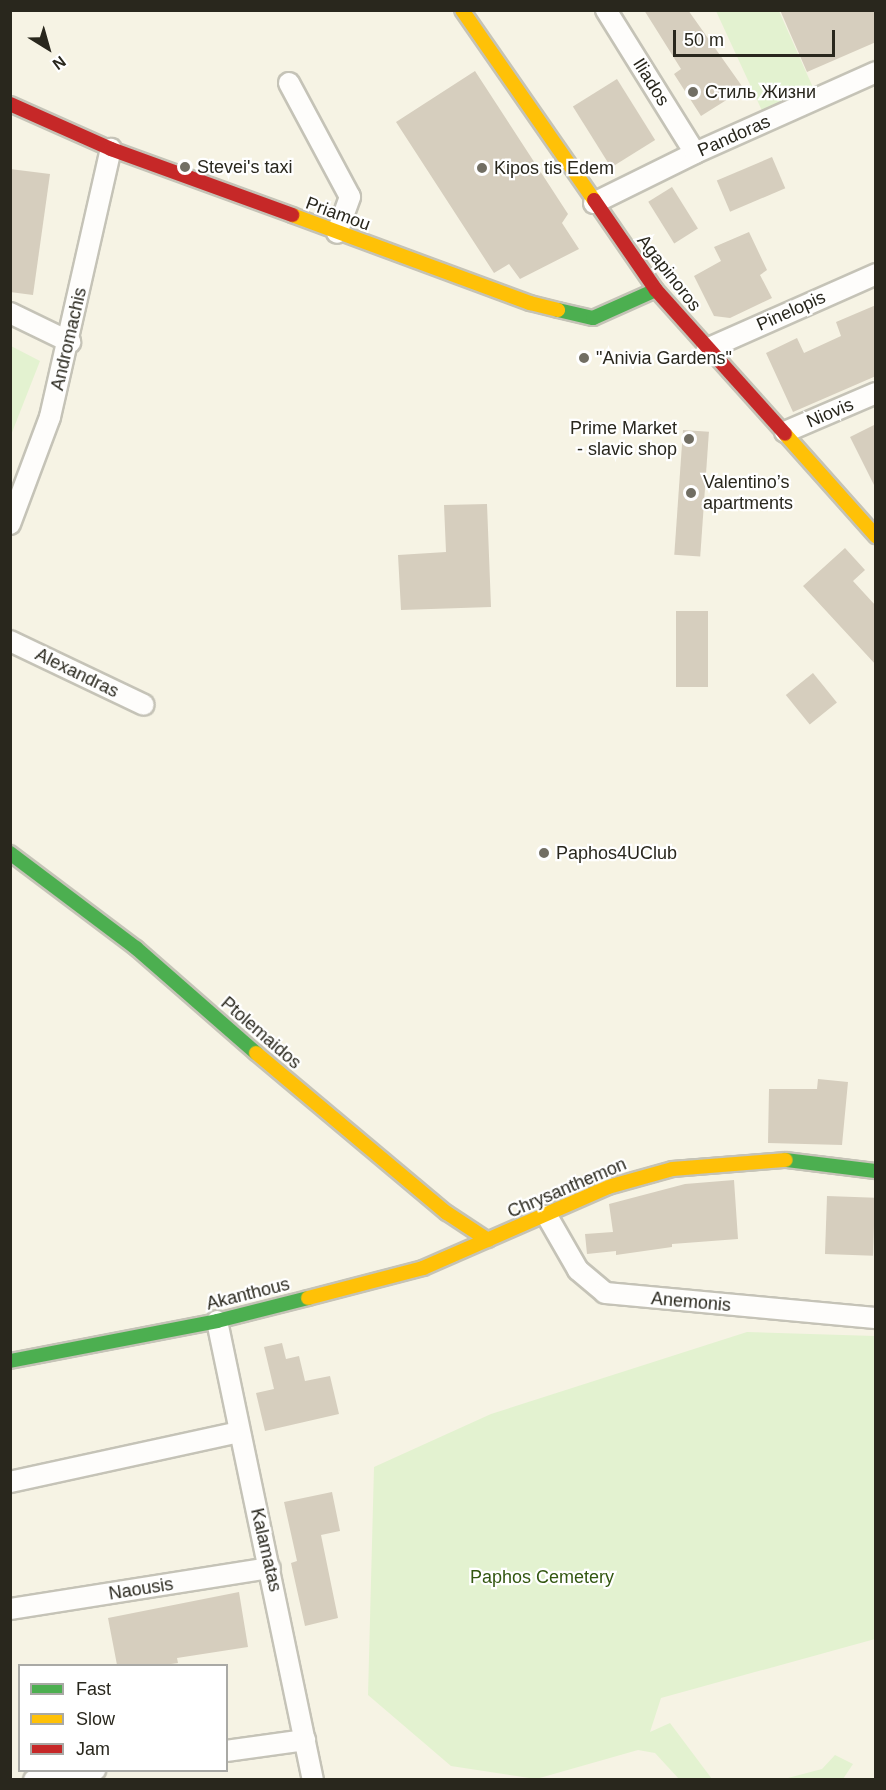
<!DOCTYPE html>
<html>
<head>
<meta charset="utf-8">
<style>
	body { margin:0 }
	#map { position:relative; width:886px; height:1790px; overflow:hidden; background:#f6f3e4; font-family:Arial,sans-serif }
	div>[style] { position:absolute }
	.green>* { inset:0; background:#e3f2d0 }
	.building>* { inset:0; background:#d6cebe; transform-origin:0 0 }
	.roads { filter:drop-shadow(2px 0 #c5c3b7) drop-shadow(-2px 0 #c5c3b7) drop-shadow(0 2px #c5c3b7) drop-shadow(0 -2px #c5c3b7) }
	.street>* { height:20px; margin:-10px; padding:0 10px; transform-origin:10px; border-radius:10px; background:#fefdfb }
	.fast>* { height:14px; margin:-7px; padding:0 7px; transform-origin:7px; border-radius:7px; background:#4caf50 }
	.slow>* { height:14px; margin:-7px; padding:0 7px; transform-origin:7px; border-radius:7px; background:#ffc107 }
	.jam>* { height:14px; margin:-7px; padding:0 7px; transform-origin:7px; border-radius:7px; background:#c62828 }
	.dots>* { width:16px; height:16px; translate:-50% -50%; box-sizing:border-box; border:3px solid #fff; border-radius:50% }
	span { translate:-50% -50%; white-space:nowrap; text-align:center; line-height:1.15; -webkit-text-stroke:4.5px #fff; paint-order:stroke }
	.street-label { font-size:18px; color:#29271d }
	.poi-label { font-size:18px; color:#29271d }
	.left { translate:0 -50%; text-align:left }
	.right { translate:-100% -50%; text-align:right }
	.park-label { font-size:18px; color:#335711 }
	.frame { position:absolute; inset:0; border:12px solid #29271d; pointer-events:none }
	.legend { position:absolute; left:18px; top:1664px; width:210px; height:108px; box-sizing:border-box; background:#fff; border:2px solid #a9a9a5; margin:0; padding:8px 10px; list-style:none; font-size:18px; color:#29271d }
	.legend li { display:flex; align-items:center; gap:12px; height:30px }
	.legend b { width:30px; border:2px solid #a9a9a5 }
	.north { position:absolute; left:18px; top:18px; width:60px; height:60px; -webkit-text-stroke:4px #fff; paint-order:stroke; rotate:143deg; font-size:16px; font-weight:700; line-height:24px; text-align:center; color:#29271d }
	.north::after { content:''; display:block; margin:auto; width:21px; height:27px; background:#29271d; clip-path:polygon(50% 0,100% 100%,50% 72%,0 100%) }
	.scale { position:absolute; left:673px; top:30px; width:162px; height:27px; box-sizing:border-box; border:3px solid #29271d; border-top:0; padding-left:8px; font-size:18px; line-height:21px; white-space:nowrap; color:#29271d; -webkit-text-stroke:4px #fff; paint-order:stroke }
</style>
</head>
<body>
<div id="map">
	<div class="green">
		<div style="clip-path:polygon(716px 11px,779px 11px,815px 92px,764px 115px)"></div>
		<div style="clip-path:polygon(11px 346px,40px 361px,11px 435px)"></div>
		<div style="clip-path:polygon(747px 1332px,875px 1336px,875px 1639px,661px 1698px,650px 1732px,670px 1723px,712px 1779px,679px 1779px,655px 1753px,638px 1750px,536px 1779px,451px 1766px,368px 1695px,374px 1467px,491px 1414px)"></div>
		<div style="clip-path:polygon(835px 1755px,853px 1764px,843px 1779px,784px 1779px,822px 1769px)"></div>
	</div>
	<div class="building">
		<div style="clip-path:polygon(644px 10px,688px 10px,744px 89px,701px 116px,674px 74px,681px 69px)"></div>
		<div style="clip-path:polygon(780px 10px,876px 10px,876px 42px,807px 72px)"></div>
		<div style="clip-path:polygon(475px 71px,568px 214px,562px 223px,579px 249px,520px 279px,509px 264px,494px 273px,396px 122px)"></div>
		<div style="left:617px;top:79px;width:72px;height:52px;rotate:58deg"></div>
		<div style="left:772px;top:157px;width:34px;height:60px;rotate:67deg"></div>
		<div style="clip-path:polygon(10px 169px,50px 174px,33px 295px,10px 292px)"></div>
		<div style="left:672px;top:187px;width:49px;height:28px;rotate:58deg"></div>
		<div style="clip-path:polygon(749px 232px,767px 270px,760px 275px,772px 298px,730px 318px,714px 316px,694px 276px,721px 261px,714px 247px)"></div>
		<div style="clip-path:polygon(876px 305px,876px 376px,793px 412px,766px 353px,797px 338px,804px 353px,841px 336px,836px 322px)"></div>
		<div style="clip-path:polygon(876px 424px,876px 489px,850px 437px)"></div>
		<div style="left:683px;top:430px;width:26px;height:125px;rotate:4deg"></div>
		<div style="clip-path:polygon(487px 504px,491px 607px,401px 610px,398px 555px,446px 552px,444px 505px)"></div>
		<div style="clip-path:polygon(845px 548px,865px 570px,853px 581px,876px 606px,876px 665px,803px 586px)"></div>
		<div style="left:676px;top:611px;width:32px;height:76px"></div>
		<div style="left:813px;top:673px;width:38px;height:35px;rotate:51deg"></div>
		<div style="clip-path:polygon(818px 1079px,848px 1082px,842px 1145px,768px 1143px,769px 1089px,817px 1089px)"></div>
		<div style="clip-path:polygon(734px 1180px,738px 1239px,672px 1244px,672px 1247px,616px 1255px,616px 1251px,587px 1254px,585px 1234px,613px 1232px,609px 1204px,685px 1184px)"></div>
		<div style="left:827px;top:1196px;width:48px;height:58px;rotate:2deg"></div>
		<div style="clip-path:polygon(282px 1343px,286px 1359px,299px 1356px,305px 1381px,330px 1376px,339px 1414px,265px 1431px,256px 1393px,274px 1389px,264px 1347px)"></div>
		<div style="clip-path:polygon(332px 1492px,340px 1531px,321px 1535px,338px 1618px,305px 1626px,291px 1563px,297px 1561px,284px 1502px)"></div>
		<div style="clip-path:polygon(239px 1592px,248px 1647px,177px 1658px,178px 1663px,164px 1665px,117px 1665px,108px 1618px)"></div>
	</div>
	<div class="roads">
		<div class="street">
			<div style="left:606px;top:10px;width:168px;rotate:58.1deg"></div>
			<div style="left:289px;top:83px;width:129px;rotate:61.8deg"></div>
			<div style="left:350px;top:197px;width:38px;rotate:110deg"></div>
			<div style="left:594px;top:203px;width:113px;rotate:-26.3deg"></div>
			<div style="left:695px;top:153px;width:198px;rotate:-24.1deg"></div>
			<div style="left:10px;top:313px;width:67px;rotate:25.8deg"></div>
			<div style="left:707px;top:349px;width:185px;rotate:-23.9deg"></div>
			<div style="left:785px;top:432px;width:99px;rotate:-23.2deg"></div>
			<div style="left:10px;top:524px;width:114px;rotate:-69.5deg"></div>
			<div style="left:50px;top:417px;width:275px;rotate:-77.2deg"></div>
			<div style="left:10px;top:641px;width:148px;rotate:25.5deg"></div>
			<div style="left:547px;top:1216px;width:62px;rotate:60.1deg"></div>
			<div style="left:578px;top:1270px;width:35px;rotate:40deg"></div>
			<div style="left:605px;top:1293px;width:272px;rotate:5.3deg"></div>
			<div style="left:217px;top:1321px;width:469px;rotate:78.2deg"></div>
			<div style="left:10px;top:1482px;width:234px;rotate:-12.3deg"></div>
			<div style="left:10px;top:1609px;width:263px;rotate:-9deg"></div>
			<div style="left:226px;top:1751px;width:80px;rotate:-7.9deg"></div>
			<div style="left:34px;top:1780px;width:62px;rotate:-9.3deg"></div>
		</div>
		<div class="fast">
			<div style="left:558px;top:310px;width:36px;rotate:13deg"></div>
			<div style="left:593px;top:318px;width:69px;rotate:-24deg"></div>
			<div style="left:10px;top:853px;width:158px;rotate:37deg"></div>
			<div style="left:136px;top:948px;width:159px;rotate:41.2deg"></div>
			<div style="left:786px;top:1160px;width:91px;rotate:7deg"></div>
			<div style="left:10px;top:1361px;width:211px;rotate:-10.9deg"></div>
			<div style="left:217px;top:1321px;width:94px;rotate:-14.2deg"></div>
		</div>
		<div class="slow">
			<div style="left:462px;top:10px;width:231px;rotate:55.2deg"></div>
			<div style="left:292px;top:215px;width:254px;rotate:20.3deg"></div>
			<div style="left:530px;top:303px;width:29px;rotate:14deg"></div>
			<div style="left:785px;top:434px;width:137px;rotate:48.3deg"></div>
			<div style="left:256px;top:1053px;width:249px;rotate:40deg"></div>
			<div style="left:447px;top:1213px;width:49px;rotate:33.4deg"></div>
			<div style="left:308px;top:1298px;width:119px;rotate:-14.6deg"></div>
			<div style="left:423px;top:1268px;width:202px;rotate:-23.6deg"></div>
			<div style="left:608px;top:1187px;width:67px;rotate:-15.5deg"></div>
			<div style="left:673px;top:1169px;width:113px;rotate:-4.6deg"></div>
		</div>
		<div class="jam">
			<div style="left:10px;top:104px;width:111px;rotate:24deg"></div>
			<div style="left:111px;top:149px;width:193px;rotate:20deg"></div>
			<div style="left:594px;top:200px;width:109px;rotate:55.4deg"></div>
			<div style="left:656px;top:290px;width:193px;rotate:48.1deg"></div>
		</div>
	</div>
	<div class="dots">
		<div style="left:693px;top:92px;background:#716e63"></div>
		<div style="left:185px;top:167px;background:#716e63"></div>
		<div style="left:482px;top:168px;background:#716e63"></div>
		<div style="left:584px;top:358px;background:#716e63"></div>
		<div style="left:689px;top:439px;background:#716e63"></div>
		<div style="left:691px;top:493px;background:#716e63"></div>
		<div style="left:544px;top:853px;background:#716e63"></div>
	</div>
	<div class="street-label">
		<span style="left:651px;top:82px;rotate:58deg">Iliados</span>
		<span style="left:734px;top:136px;rotate:-24deg">Pandoras</span>
		<span style="left:338px;top:214px;rotate:20deg">Priamou</span>
		<span style="left:669px;top:273px;rotate:52deg">Agapinoros</span>
		<span style="left:791px;top:311px;rotate:-24deg">Pinelopis</span>
		<span style="left:69px;top:339px;rotate:-77deg">Andromachis</span>
		<span style="left:830px;top:413px;rotate:-23deg">Niovis</span>
		<span style="left:77px;top:673px;rotate:26deg">Alexandras</span>
		<span style="left:261px;top:1033px;rotate:41deg">Ptolemaidos</span>
		<span style="left:567px;top:1188px;rotate:-23deg">Chrysanthemon</span>
		<span style="left:248px;top:1294px;rotate:-14deg">Akanthous</span>
		<span style="left:691px;top:1302px;rotate:5deg">Anemonis</span>
		<span style="left:266px;top:1550px;rotate:77deg">Kalamatas</span>
		<span style="left:141px;top:1589px;rotate:-9deg">Naousis</span>
	</div>
	<div class="poi-label">
		<span class="left" style="left:705px;top:92px">Стиль Жизни</span>
		<span class="left" style="left:197px;top:167px">Stevei's taxi</span>
		<span class="left" style="left:494px;top:168px">Kipos tis Edem</span>
		<span class="left" style="left:596px;top:358px">"Anivia Gardens"</span>
		<span class="right" style="left:677px;top:439px">Prime Market<br>- slavic shop</span>
		<span class="left" style="left:703px;top:493px">Valentino’s<br>apartments</span>
		<span class="left" style="left:556px;top:853px">Paphos4UClub</span>
	</div>
	<div class="park-label">
		<span style="left:542px;top:1577px">Paphos Cemetery</span>
	</div>
	<div class="frame"></div>
	<ul class="legend">
	<li><b style="height:8px;background:#4caf50"></b>Fast</li>
	<li><b style="height:8px;background:#ffc107"></b>Slow</li>
	<li><b style="height:8px;background:#c62828"></b>Jam</li>
	</ul>
	<div class="north">N</div>
	<div class="scale">50 m</div>
</div>
</body>
</html>
